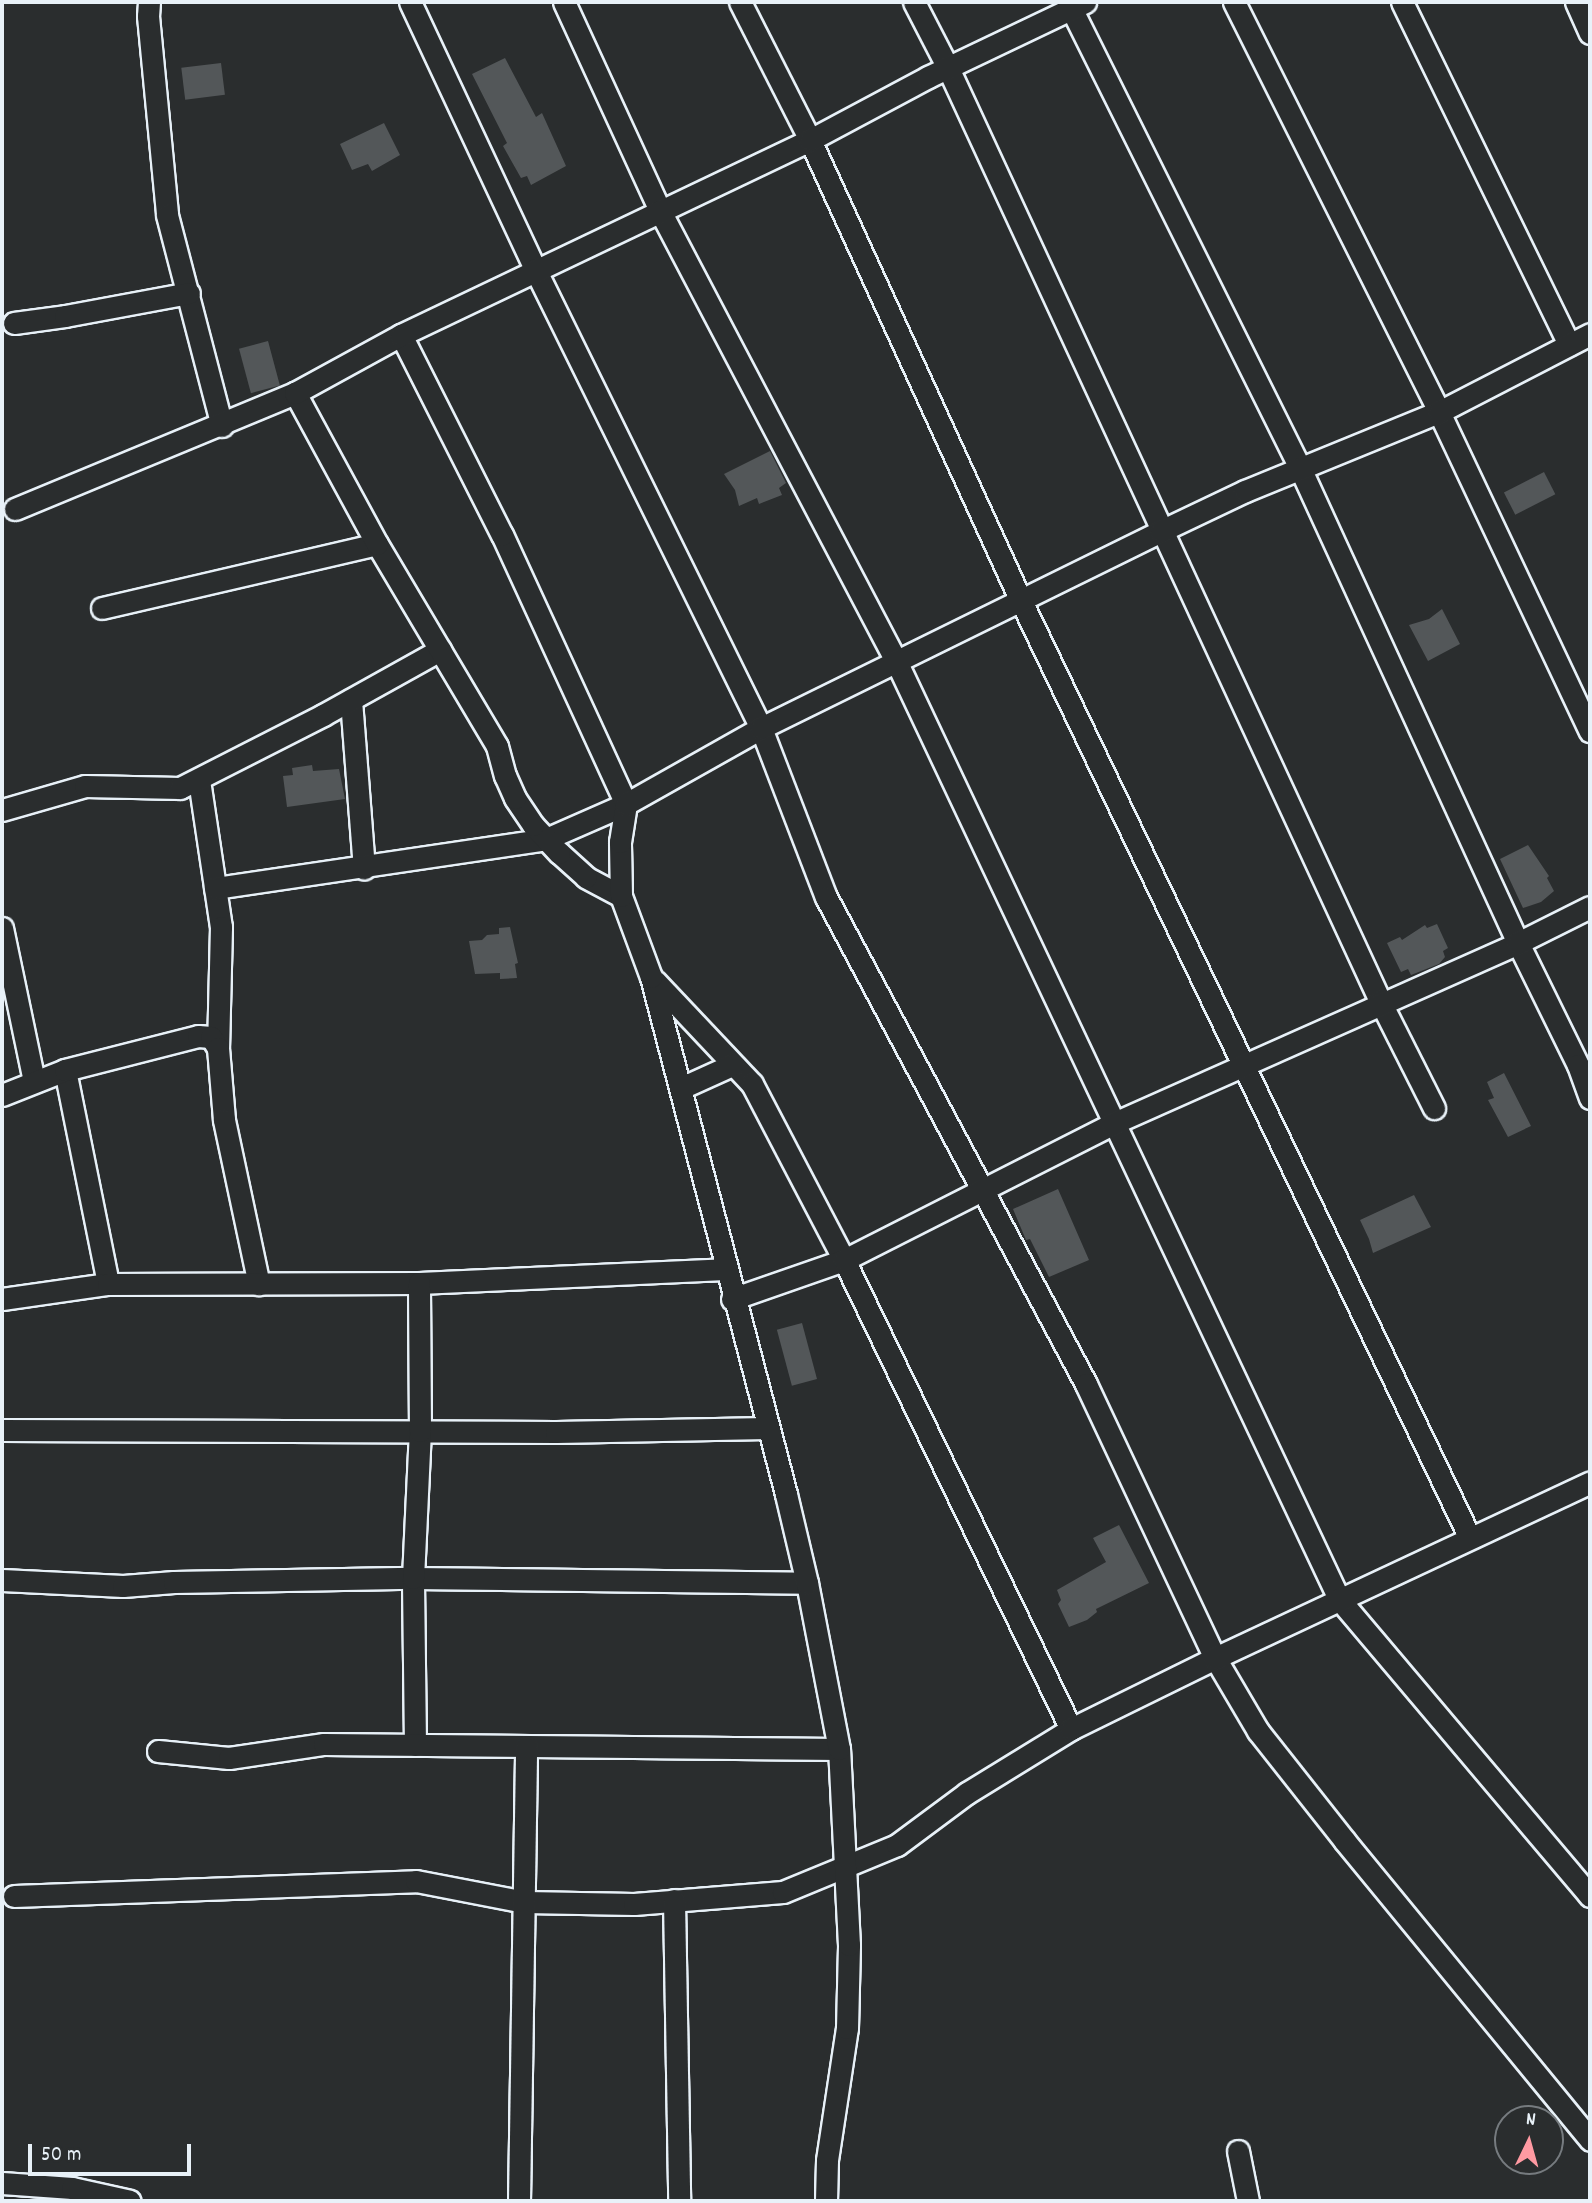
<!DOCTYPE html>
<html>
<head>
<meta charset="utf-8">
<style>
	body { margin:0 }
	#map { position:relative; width:1592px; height:2203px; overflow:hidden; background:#2a2d2e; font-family:Dekko,sans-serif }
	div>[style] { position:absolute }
	.building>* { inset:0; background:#535759; transform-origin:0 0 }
	.roads { filter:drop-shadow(2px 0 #e8f1f8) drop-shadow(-2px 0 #e8f1f8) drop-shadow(0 2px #e8f1f8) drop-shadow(0 -2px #e8f1f8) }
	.minor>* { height:21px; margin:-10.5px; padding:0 10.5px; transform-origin:10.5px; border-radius:10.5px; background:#2a2d2e }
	span { translate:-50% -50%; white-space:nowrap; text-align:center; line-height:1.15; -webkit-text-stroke:5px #2a2d2e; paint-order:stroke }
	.frame { position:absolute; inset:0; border:4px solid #e8f1f8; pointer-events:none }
	.north { position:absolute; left:1494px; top:2105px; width:70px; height:70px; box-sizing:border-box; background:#2a2d2e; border:2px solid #767b7f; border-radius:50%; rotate:5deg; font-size:19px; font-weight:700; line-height:28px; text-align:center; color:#e8f1f8 }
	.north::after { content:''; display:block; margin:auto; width:24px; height:32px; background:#ff9aa2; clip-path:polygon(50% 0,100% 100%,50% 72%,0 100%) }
	.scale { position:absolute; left:28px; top:2144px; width:163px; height:32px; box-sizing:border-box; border:4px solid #e8f1f8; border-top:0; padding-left:9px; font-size:21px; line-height:24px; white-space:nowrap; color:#e8f1f8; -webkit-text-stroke:5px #2a2d2e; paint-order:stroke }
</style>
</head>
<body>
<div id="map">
	<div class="building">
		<div style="clip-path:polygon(505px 58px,536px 117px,542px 113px,566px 166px,531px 185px,527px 176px,521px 178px,503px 146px,507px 143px,472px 74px)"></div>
		<div style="left:221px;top:63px;width:32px;height:40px;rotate:83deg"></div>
		<div style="clip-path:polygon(384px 123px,400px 155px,372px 171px,368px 164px,352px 170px,340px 144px)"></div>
		<div style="left:268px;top:341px;width:46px;height:30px;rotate:75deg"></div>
		<div style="clip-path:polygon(770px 451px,786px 483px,779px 488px,782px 495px,759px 504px,757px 498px,739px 506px,735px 490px,724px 474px)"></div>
		<div style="left:1544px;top:472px;width:25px;height:45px;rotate:63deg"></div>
		<div style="clip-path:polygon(1442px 609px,1460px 644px,1428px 661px,1409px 625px,1429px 619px)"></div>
		<div style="clip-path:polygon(312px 765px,313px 771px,339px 769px,345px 799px,287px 807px,283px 776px,293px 775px,292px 768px)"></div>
		<div style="clip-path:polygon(1528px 845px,1549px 876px,1547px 878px,1554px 891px,1541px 902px,1523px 908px,1500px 859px)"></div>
		<div style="clip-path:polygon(1437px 924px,1448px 948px,1443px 951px,1445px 957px,1439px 964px,1411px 975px,1408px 969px,1401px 972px,1387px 943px,1400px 937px,1402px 940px,1425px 925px,1427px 928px)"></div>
		<div style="clip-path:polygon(510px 927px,518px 963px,515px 964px,517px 978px,500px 979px,500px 973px,475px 974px,469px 941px,482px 940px,487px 935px,499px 934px,499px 928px)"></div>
		<div style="clip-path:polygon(1504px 1073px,1531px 1126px,1508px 1137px,1488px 1100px,1494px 1098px,1487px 1082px)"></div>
		<div style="clip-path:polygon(1058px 1189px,1089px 1260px,1049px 1277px,1030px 1239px,1026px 1240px,1013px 1209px)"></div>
		<div style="clip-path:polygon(1414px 1195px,1431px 1227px,1373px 1253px,1369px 1239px,1360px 1220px)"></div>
		<div style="left:802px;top:1323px;width:58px;height:26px;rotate:75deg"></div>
		<div style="clip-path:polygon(1119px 1525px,1149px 1583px,1096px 1609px,1097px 1612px,1087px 1620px,1069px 1627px,1058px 1604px,1061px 1600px,1057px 1590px,1106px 1562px,1093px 1538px)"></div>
	</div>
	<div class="roads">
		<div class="minor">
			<div style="left:149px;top:2px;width:14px;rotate:94deg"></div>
			<div style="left:148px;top:16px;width:200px;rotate:84.5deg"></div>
			<div style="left:167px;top:215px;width:218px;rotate:75.4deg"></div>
			<div style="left:410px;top:2px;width:295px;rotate:64.9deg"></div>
			<div style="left:535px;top:269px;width:512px;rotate:63.79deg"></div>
			<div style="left:761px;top:728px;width:181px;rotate:69deg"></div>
			<div style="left:826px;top:897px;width:552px;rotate:61.9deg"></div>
			<div style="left:1086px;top:1384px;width:303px;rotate:64.8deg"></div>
			<div style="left:1215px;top:1658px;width:85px;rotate:59.5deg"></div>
			<div style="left:1258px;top:1731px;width:139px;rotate:51.7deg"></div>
			<div style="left:1344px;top:1840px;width:388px;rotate:50.6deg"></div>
			<div style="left:564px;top:2px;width:230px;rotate:65.3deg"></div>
			<div style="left:660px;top:211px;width:510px;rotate:62.33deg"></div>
			<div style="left:897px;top:663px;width:1035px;rotate:64.72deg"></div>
			<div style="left:1339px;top:1599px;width:389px;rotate:49.8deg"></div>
			<div style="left:740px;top:2px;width:155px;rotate:63.1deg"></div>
			<div style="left:810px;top:140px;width:509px;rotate:65.4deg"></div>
			<div style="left:1022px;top:603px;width:1037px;rotate:64.4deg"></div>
			<div style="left:914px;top:2px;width:74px;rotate:62.7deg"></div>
			<div style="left:948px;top:68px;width:1028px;rotate:65.15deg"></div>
			<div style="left:1380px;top:1001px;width:120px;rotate:63.2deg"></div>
			<div style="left:1068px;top:2px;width:521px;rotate:63.53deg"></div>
			<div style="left:1300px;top:468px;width:523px;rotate:65.35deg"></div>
			<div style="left:1518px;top:943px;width:136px;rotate:63.8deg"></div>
			<div style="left:1578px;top:1065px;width:35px;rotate:70deg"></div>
			<div style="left:1234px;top:2px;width:458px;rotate:63.4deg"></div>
			<div style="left:1439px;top:412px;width:353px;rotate:64.7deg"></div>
			<div style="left:1402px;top:2px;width:381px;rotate:64deg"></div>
			<div style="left:1576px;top:2px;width:34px;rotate:66deg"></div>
			<div style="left:14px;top:323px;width:51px;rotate:-7.8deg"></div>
			<div style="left:65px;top:316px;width:126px;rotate:-10.5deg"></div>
			<div style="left:15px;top:509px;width:303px;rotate:-22.5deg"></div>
			<div style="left:102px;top:608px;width:282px;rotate:-13.1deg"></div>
			<div style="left:351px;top:700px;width:169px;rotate:85.6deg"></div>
			<div style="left:199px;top:780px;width:149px;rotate:81.5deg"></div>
			<div style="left:221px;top:927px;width:121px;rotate:91.4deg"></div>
			<div style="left:2px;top:810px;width:86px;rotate:-16.1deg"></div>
			<div style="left:85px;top:786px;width:95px;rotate:1.2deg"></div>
			<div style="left:180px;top:788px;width:161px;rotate:-27deg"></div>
			<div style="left:323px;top:715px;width:134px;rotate:-29.1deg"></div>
			<div style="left:215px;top:888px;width:335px;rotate:-8.4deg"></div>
			<div style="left:546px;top:839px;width:87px;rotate:-23.6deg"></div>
			<div style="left:626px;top:804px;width:296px;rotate:-114.7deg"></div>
			<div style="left:502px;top:535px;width:224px;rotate:-116.8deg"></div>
			<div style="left:621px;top:896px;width:40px;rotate:-152deg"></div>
			<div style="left:586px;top:877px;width:36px;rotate:-138deg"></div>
			<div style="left:559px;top:853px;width:38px;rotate:-133deg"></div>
			<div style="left:533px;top:825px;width:32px;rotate:-124deg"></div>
			<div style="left:515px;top:798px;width:24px;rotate:-114deg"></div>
			<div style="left:505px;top:776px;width:31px;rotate:-105deg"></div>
			<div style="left:497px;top:746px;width:235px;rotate:-120.7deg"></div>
			<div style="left:377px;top:544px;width:172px;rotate:-118.5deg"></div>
			<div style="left:295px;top:393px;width:121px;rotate:-28.7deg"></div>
			<div style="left:401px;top:335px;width:453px;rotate:-25.5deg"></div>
			<div style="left:810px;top:140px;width:134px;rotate:-28.1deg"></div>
			<div style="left:928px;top:77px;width:174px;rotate:-25.5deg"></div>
			<div style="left:2px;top:928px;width:156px;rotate:78.2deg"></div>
			<div style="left:655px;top:981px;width:141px;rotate:46.7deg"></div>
			<div style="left:752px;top:1084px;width:199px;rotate:62.4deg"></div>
			<div style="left:844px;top:1260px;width:521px;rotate:64.17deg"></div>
			<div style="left:65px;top:1070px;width:218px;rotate:78.6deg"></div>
			<div style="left:681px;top:1088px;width:56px;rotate:-24.3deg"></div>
			<div style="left:2px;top:1095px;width:68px;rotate:-21.6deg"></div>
			<div style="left:65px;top:1070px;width:137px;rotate:-14.3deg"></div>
			<div style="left:198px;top:1036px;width:13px;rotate:4deg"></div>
			<div style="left:211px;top:1037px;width:13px;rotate:58deg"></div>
			<div style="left:218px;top:1048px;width:72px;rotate:85.2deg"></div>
			<div style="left:224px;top:1120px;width:168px;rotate:78deg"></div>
			<div style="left:2px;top:1299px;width:107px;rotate:-8.1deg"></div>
			<div style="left:108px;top:1284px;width:311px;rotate:-0.2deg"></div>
			<div style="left:419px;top:1283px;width:306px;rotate:-2.6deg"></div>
			<div style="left:732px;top:1299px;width:119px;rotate:-19.2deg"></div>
			<div style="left:844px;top:1260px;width:301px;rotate:-26.9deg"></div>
			<div style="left:1112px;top:1124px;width:445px;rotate:-24deg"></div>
			<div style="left:1518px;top:943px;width:80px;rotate:-26.6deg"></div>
			<div style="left:2px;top:1430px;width:554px;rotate:0.21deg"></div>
			<div style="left:556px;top:1432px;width:211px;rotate:-1.1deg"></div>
			<div style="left:2px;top:1580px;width:121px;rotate:2.8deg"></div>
			<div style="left:123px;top:1586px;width:51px;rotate:-4.5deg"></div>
			<div style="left:174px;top:1582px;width:239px;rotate:-1deg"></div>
			<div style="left:413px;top:1578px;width:394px;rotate:0.7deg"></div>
			<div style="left:415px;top:1745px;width:167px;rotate:-90.7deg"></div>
			<div style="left:413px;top:1578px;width:147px;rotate:-87.3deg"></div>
			<div style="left:420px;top:1431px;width:148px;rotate:-90.4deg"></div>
			<div style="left:158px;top:1751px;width:71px;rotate:5.6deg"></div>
			<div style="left:229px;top:1758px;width:96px;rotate:-8.4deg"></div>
			<div style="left:324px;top:1744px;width:515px;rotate:0.56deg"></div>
			<div style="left:14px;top:1896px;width:402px;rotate:-2.1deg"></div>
			<div style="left:416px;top:1881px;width:111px;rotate:10.9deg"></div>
			<div style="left:525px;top:1902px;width:109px;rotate:1.1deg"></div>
			<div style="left:634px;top:1904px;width:149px;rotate:-4.6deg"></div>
			<div style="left:783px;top:1892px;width:123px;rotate:-22.4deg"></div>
			<div style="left:897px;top:1845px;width:87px;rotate:-36.6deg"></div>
			<div style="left:967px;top:1793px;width:122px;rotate:-31.6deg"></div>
			<div style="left:1071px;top:1729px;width:161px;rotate:-26.2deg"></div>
			<div style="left:1215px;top:1658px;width:414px;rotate:-25.1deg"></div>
			<div style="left:674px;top:1900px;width:301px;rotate:89deg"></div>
			<div style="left:1238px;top:2151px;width:51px;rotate:78.7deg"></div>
			<div style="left:2px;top:2183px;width:70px;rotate:4.1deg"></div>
			<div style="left:72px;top:2188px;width:59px;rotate:12.6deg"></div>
			<div style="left:519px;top:2201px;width:455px;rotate:-89.1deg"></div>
			<div style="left:826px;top:2201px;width:41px;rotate:-88.6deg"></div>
			<div style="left:827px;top:2160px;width:134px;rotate:-81.4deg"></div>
			<div style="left:847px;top:2028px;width:83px;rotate:-88.6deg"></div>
			<div style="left:849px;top:1945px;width:196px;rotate:-92.9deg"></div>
			<div style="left:839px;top:1749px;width:169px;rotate:-100.9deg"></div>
			<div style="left:807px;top:1583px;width:91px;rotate:-103.3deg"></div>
			<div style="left:786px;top:1494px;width:534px;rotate:-104.63deg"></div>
			<div style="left:651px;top:977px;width:86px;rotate:-110.3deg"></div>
			<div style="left:621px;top:896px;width:54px;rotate:-91.1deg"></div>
			<div style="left:620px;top:842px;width:38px;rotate:-81deg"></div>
			<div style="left:626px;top:804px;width:155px;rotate:-29.4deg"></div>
			<div style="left:761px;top:728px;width:446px;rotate:-26.2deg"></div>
			<div style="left:1161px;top:531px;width:93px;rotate:-25.5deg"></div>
			<div style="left:1245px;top:491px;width:209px;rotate:-22.2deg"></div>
			<div style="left:1439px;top:412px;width:170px;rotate:-27.3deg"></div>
		</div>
	</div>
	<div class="frame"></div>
	<div class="north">N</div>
	<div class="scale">50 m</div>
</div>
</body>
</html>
